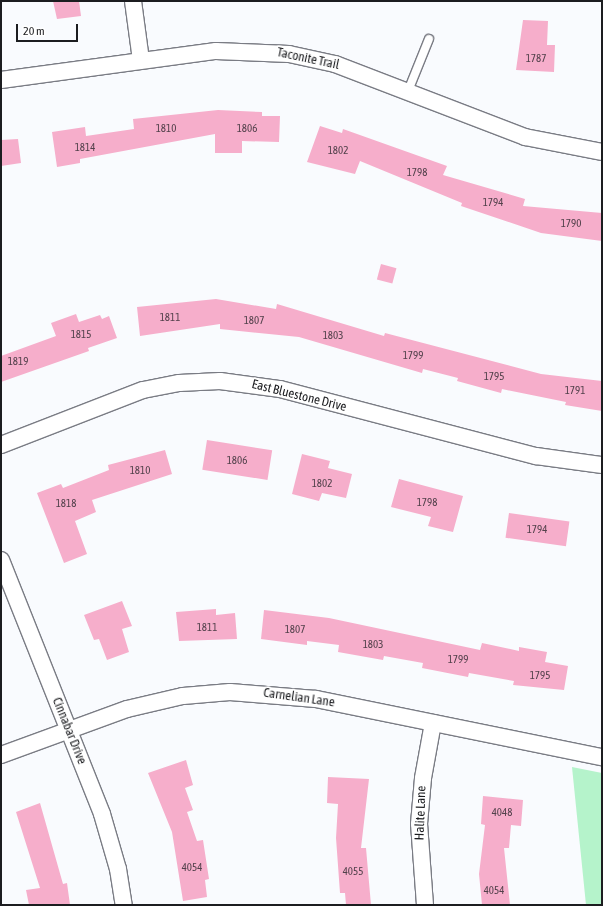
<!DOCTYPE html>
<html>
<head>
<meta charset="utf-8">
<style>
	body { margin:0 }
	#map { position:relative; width:603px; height:906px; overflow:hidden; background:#f9fbfe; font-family:"Asap Condensed",sans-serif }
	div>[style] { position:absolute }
	.green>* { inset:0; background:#b5f3cb }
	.building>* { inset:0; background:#f6aecb; transform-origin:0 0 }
	.roads { filter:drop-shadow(1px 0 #7a7c84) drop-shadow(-1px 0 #7a7c84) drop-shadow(0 1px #7a7c84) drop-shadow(0 -1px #7a7c84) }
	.lane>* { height:8px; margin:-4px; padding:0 4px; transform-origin:4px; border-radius:4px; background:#fff }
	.street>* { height:16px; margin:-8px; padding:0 8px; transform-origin:8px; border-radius:8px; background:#fff }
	span { translate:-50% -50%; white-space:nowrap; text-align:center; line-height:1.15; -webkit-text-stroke:3.5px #fff; paint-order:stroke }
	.number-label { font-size:11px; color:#52414b }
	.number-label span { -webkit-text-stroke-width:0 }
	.street-label { font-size:13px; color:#1c1d20 }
	.frame { position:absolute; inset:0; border:2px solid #1c1d20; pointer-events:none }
	.scale { position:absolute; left:16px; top:24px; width:62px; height:18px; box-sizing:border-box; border:2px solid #1c1d20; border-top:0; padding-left:5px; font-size:12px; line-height:14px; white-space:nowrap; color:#1c1d20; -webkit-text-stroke:3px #fff; paint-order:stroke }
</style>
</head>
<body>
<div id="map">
	<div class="green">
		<div style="clip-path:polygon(572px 767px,602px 773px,602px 905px,586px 905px)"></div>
	</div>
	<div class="building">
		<div style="clip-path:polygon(53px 1px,79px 1px,81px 16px,57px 19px)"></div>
		<div style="clip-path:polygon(523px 20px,548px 21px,547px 45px,555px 45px,554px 72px,516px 70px)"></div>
		<div style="clip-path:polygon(218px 110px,262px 112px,262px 116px,280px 116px,279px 142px,242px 141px,242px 153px,215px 153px,215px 134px,80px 159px,80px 163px,57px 167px,52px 132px,85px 127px,86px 136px,134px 129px,133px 119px)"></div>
		<div style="clip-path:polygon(320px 126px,342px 133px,343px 129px,447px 166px,443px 175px,525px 199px,523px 206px,602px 213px,602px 241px,541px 233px,461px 206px,462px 203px,360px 161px,355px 174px,307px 162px)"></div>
		<div style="clip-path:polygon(18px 139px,21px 163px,1px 166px,1px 140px)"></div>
		<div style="left:381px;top:264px;width:16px;height:16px;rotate:15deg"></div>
		<div style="clip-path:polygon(216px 299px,276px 309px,277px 304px,384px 336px,385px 333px,541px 374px,602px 381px,602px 411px,565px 405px,566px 402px,502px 389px,501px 393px,457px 381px,458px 378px,423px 369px,422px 373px,299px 337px,220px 329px,220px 324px,140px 336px,137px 307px)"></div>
		<div style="clip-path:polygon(76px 314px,79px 322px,100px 315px,102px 319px,109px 316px,117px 338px,88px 348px,89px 351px,1px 382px,1px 356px,56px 336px,51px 323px)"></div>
		<div style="left:207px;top:440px;width:66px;height:30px;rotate:9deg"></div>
		<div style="clip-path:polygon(165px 450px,172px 474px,92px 500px,96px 512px,75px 521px,87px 554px,64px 563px,37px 493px,61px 484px,63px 488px,109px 470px,108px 465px)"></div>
		<div style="clip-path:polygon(302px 454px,330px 461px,328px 468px,352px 474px,346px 498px,322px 493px,319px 501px,292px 494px)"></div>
		<div style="clip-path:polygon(399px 479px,463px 496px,453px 532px,428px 526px,431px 517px,391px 507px)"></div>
		<div style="left:509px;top:513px;width:61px;height:25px;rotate:8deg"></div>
		<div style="clip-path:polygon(122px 601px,132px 626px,122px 629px,129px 652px,107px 660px,99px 639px,94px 640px,84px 615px)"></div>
		<div style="clip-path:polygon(216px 609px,216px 615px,235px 613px,237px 639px,179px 641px,176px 612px)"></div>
		<div style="clip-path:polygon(264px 610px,329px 618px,480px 650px,482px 643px,519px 651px,519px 647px,547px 652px,545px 662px,568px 666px,564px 690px,513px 685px,514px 681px,469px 673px,468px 677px,422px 668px,423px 663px,384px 656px,383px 660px,338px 652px,339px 645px,307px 641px,307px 645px,261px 639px)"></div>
		<div style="clip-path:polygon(186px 760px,193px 785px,185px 788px,193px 810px,187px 812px,197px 841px,203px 840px,209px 879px,205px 880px,207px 897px,183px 901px,172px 832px,148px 773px)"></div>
		<div style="clip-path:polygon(328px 777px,369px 779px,361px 848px,366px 848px,371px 905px,346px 905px,345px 893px,340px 893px,336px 838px,338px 804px,327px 803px)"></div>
		<div style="clip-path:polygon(483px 796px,523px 800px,521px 826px,511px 825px,509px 848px,504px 848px,510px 905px,482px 905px,479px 874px,485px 825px,481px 824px)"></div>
		<div style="clip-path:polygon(40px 803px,63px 884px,67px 883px,70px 905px,29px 905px,26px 890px,40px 888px,16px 812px)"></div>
	</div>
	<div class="roads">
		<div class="lane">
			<div style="left:408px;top:91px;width:56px;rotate:-68deg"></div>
		</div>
		<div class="street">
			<div style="left:133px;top:1px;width:60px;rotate:82.3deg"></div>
			<div style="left:1px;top:80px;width:217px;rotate:-7.7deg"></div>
			<div style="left:216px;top:51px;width:73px;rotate:2.4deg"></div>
			<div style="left:289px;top:54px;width:47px;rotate:12.3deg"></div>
			<div style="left:335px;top:64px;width:204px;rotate:21deg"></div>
			<div style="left:525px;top:137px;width:78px;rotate:11deg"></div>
			<div style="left:1px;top:445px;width:152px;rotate:-21.2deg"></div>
			<div style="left:143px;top:390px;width:37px;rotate:-11deg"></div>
			<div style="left:179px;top:383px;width:41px;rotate:-2.8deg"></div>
			<div style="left:220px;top:381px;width:61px;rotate:7.6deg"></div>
			<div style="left:280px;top:389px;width:265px;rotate:14.7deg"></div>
			<div style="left:536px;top:456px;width:67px;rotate:7.8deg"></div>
			<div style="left:1px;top:560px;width:273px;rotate:68.3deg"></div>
			<div style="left:102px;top:814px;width:57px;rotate:73.8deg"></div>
			<div style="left:118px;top:869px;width:36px;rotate:81deg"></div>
			<div style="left:1px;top:755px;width:134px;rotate:-20.1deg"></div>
			<div style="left:127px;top:709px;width:57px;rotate:-13.1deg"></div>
			<div style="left:183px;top:696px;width:47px;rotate:-4.9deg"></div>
			<div style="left:230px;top:692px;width:86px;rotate:4.7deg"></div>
			<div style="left:316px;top:699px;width:292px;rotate:11.5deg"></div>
			<div style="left:425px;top:905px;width:81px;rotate:-94.2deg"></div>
			<div style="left:419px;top:824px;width:46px;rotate:-85deg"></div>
			<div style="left:423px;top:778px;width:56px;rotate:-79.7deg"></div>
		</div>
	</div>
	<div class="number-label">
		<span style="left:536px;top:58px">1787</span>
		<span style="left:166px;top:128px">1810</span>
		<span style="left:247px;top:128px">1806</span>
		<span style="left:85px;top:147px">1814</span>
		<span style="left:338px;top:150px">1802</span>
		<span style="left:417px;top:172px">1798</span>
		<span style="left:493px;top:202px">1794</span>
		<span style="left:571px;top:223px">1790</span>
		<span style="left:170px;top:317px">1811</span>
		<span style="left:254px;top:320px">1807</span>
		<span style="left:81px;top:334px">1815</span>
		<span style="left:333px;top:335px">1803</span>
		<span style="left:413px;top:355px">1799</span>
		<span style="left:18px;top:361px">1819</span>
		<span style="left:494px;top:376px">1795</span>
		<span style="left:575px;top:390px">1791</span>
		<span style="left:237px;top:460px">1806</span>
		<span style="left:140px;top:470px">1810</span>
		<span style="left:322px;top:483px">1802</span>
		<span style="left:427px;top:502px">1798</span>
		<span style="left:66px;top:503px">1818</span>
		<span style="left:537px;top:529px">1794</span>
		<span style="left:207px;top:627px">1811</span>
		<span style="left:295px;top:629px">1807</span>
		<span style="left:373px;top:644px">1803</span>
		<span style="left:458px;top:659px">1799</span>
		<span style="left:540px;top:675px">1795</span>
		<span style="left:502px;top:812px">4048</span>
		<span style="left:192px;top:867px">4054</span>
		<span style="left:353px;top:871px">4055</span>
		<span style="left:494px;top:890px">4054</span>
	</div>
	<div class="street-label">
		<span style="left:308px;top:59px;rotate:12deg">Taconite Trail</span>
		<span style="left:299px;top:396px;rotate:14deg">East Bluestone Drive</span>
		<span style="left:299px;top:698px;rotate:8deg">Carnelian Lane</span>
		<span style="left:69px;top:731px;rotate:68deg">Cinnabar Drive</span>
		<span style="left:421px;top:813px;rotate:-88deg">Halite Lane</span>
	</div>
	<div class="frame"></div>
	<div class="scale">20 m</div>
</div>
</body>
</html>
